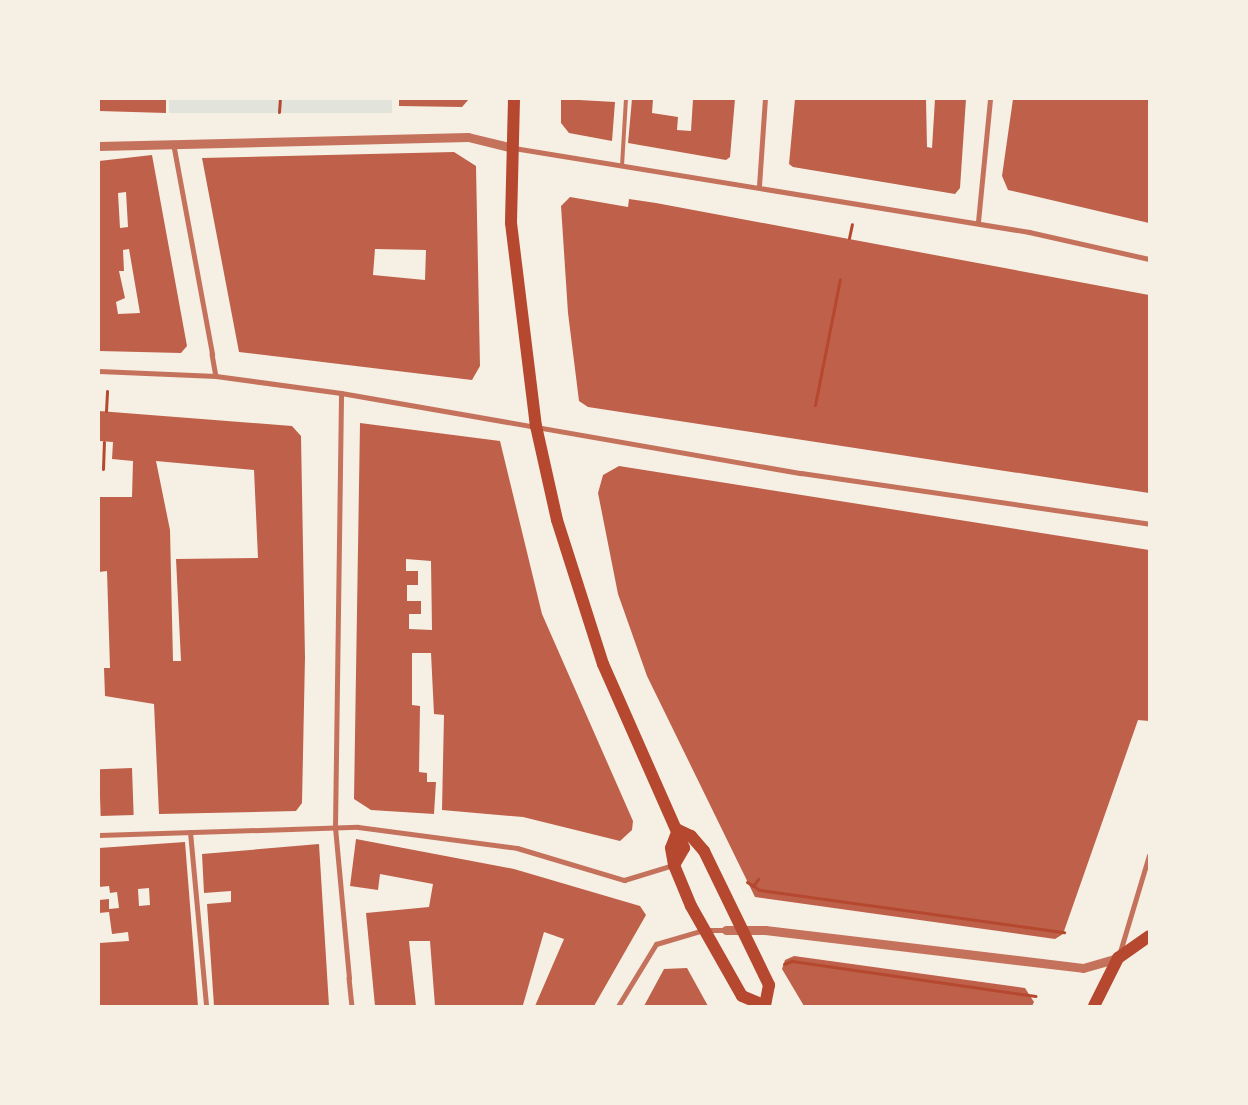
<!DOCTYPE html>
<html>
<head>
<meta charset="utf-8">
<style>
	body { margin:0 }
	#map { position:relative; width:1248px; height:1105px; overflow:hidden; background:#f6efe4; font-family:"Archivo Narrow",sans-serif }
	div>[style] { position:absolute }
	.green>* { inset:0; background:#e2e4dc; transform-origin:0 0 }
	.building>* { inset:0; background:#bf614a; transform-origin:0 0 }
	.path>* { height:3px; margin:-1.5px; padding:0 1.5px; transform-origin:1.5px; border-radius:1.5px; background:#b5482f }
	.service>* { height:4px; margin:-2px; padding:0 2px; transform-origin:2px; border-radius:2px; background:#c5725c }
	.pedestrian>* { height:4.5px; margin:-2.25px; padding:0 2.25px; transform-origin:2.25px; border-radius:2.25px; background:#c5725c }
	.minor>* { height:5px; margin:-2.5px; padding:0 2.5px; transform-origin:2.5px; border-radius:2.5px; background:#c5725c }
	.tertiary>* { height:9px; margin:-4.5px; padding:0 4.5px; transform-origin:4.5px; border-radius:4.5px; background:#c5725c }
	.primary>* { height:12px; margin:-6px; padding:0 6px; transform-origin:6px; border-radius:6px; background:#b5482f }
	span { translate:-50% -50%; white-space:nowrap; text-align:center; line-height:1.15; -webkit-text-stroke:5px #f6efe4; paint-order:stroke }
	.frame { position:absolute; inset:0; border:100px solid #f6efe4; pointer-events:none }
</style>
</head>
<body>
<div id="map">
	<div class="green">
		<div style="left:169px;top:99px;width:223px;height:14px"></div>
	</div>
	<div class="building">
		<div style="clip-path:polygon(99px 99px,166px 99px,166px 113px,99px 111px)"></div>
		<div style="clip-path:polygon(399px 99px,469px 99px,462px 107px,399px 106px)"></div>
		<div style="clip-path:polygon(561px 99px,615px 102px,612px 141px,569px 133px,561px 123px)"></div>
		<div style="clip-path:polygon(632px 99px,653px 99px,652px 113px,678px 117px,677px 130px,691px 131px,693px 99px,735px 99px,730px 157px,726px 160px,628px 143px)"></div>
		<div style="clip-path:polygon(795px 99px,926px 99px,927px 147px,932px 148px,935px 99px,966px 99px,960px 188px,955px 194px,793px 167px,789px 164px)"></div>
		<div style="clip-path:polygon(1013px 99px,1149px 99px,1149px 223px,1008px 190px,1002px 176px)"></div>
		<div style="clip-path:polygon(evenodd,454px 152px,476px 166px,480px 366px,472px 380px,239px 352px,202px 158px,454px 152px,375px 249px,426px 250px,425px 280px,373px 275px,375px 249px)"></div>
		<div style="clip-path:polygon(evenodd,152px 155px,187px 346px,181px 353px,99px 351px,99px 161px,152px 155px,126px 192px,128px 227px,120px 228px,118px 193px,126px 192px,152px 155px,129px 249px,140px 313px,118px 314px,116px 302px,125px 298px,119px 271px,124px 271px,123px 250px,129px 249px)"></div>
		<div style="clip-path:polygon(570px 197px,628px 207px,629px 199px,656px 203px,1149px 295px,1149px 493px,588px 407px,579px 401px,568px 313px,561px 206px)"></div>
		<div style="clip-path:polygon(evenodd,99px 411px,292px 426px,301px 436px,305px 657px,302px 803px,296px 811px,159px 814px,154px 704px,105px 696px,104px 668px,110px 668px,107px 571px,99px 572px,99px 497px,132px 497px,133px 461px,112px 459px,113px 442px,99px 441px,99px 411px,156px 461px,254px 470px,258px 558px,176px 559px,181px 661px,173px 661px,170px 530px,156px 461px)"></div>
		<div style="clip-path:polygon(evenodd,360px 423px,500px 441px,542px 614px,633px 821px,632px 830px,620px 841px,523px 817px,442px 810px,444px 715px,434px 714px,431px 653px,412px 653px,412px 705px,420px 706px,419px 772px,427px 773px,427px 782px,436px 782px,434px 814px,371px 810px,354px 799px,360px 423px,406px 559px,431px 561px,432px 630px,409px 629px,409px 614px,421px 614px,421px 601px,407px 601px,407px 585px,418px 585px,418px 571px,406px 571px,406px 559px)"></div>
		<div style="clip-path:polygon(619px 466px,1149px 550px,1149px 721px,1138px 720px,1063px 934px,1055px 939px,755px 897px,647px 676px,618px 594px,598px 493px,603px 475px)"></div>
		<div style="left:132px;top:768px;width:47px;height:33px;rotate:88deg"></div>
		<div style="clip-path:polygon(356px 839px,514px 869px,640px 906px,646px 915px,594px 1006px,535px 1006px,564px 939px,544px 932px,523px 1005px,435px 1006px,430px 941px,409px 941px,416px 1006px,375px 1006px,366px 913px,429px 907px,433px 884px,380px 874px,378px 890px,350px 886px)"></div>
		<div style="clip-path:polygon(evenodd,185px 842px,198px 1006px,99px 1006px,99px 943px,129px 941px,128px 932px,112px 934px,109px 912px,99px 913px,99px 900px,109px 899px,109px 909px,119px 908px,117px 892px,110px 893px,109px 886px,99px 887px,99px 848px,185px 842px,149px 888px,150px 905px,139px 906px,138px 889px,149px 888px)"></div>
		<div style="clip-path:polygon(319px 844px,329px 1006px,214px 1006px,207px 904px,231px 902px,231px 891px,204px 893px,202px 854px)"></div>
		<div style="clip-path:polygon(794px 956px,1025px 988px,1034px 1002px,1032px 1006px,804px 1006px,782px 969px,785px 960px)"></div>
		<div style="clip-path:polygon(687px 968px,708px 1006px,644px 1006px,664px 969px)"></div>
	</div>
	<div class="path">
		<div style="left:279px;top:112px;width:13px;rotate:-86deg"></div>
		<div style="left:849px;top:238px;width:14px;rotate:-78deg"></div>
		<div style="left:815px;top:405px;width:128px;rotate:-78.8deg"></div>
		<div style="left:106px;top:411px;width:20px;rotate:-87deg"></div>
		<div style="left:103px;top:469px;width:27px;rotate:-88deg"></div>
		<div style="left:747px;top:882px;width:15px;rotate:32deg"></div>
		<div style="left:760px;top:890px;width:307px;rotate:7.9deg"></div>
		<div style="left:753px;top:886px;width:9px;rotate:-54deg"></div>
		<div style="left:784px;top:964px;width:9px;rotate:-21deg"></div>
		<div style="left:792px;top:961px;width:246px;rotate:8.2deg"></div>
	</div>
	<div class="service">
		<div style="left:622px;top:166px;width:67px;rotate:-86.6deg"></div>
	</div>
	<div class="pedestrian">
		<div style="left:514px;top:148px;width:522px;rotate:9.26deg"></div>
		<div style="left:759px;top:186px;width:87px;rotate:-86.1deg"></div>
		<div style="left:978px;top:222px;width:124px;rotate:-84.4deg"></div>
		<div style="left:212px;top:354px;width:22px;rotate:80deg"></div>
		<div style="left:99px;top:371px;width:117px;rotate:2.4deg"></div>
		<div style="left:216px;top:376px;width:126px;rotate:7.7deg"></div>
		<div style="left:349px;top:978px;width:28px;rotate:84deg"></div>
	</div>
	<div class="minor">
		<div style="left:173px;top:143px;width:215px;rotate:79.5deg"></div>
		<div style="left:1029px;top:232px;width:123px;rotate:12.7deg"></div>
		<div style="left:190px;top:832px;width:175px;rotate:84.7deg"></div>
		<div style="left:99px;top:835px;width:259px;rotate:-1.8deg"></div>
		<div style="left:358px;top:827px;width:160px;rotate:7.5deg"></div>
		<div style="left:517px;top:848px;width:112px;rotate:16.7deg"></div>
		<div style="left:624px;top:880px;width:51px;rotate:-17deg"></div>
		<div style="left:1119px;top:955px;width:104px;rotate:-73.3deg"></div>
		<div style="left:349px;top:978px;width:152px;rotate:-95.3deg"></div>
		<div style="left:335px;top:827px;width:434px;rotate:-89.2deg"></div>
		<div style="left:341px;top:393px;width:467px;rotate:9.9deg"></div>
		<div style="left:801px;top:473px;width:352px;rotate:8.3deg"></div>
		<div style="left:618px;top:1006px;width:73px;rotate:-58.5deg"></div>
		<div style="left:656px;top:944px;width:50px;rotate:-16.3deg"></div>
		<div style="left:704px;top:930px;width:22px"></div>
	</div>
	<div class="tertiary">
		<div style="left:99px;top:146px;width:369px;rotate:-1.4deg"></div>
		<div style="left:468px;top:137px;width:46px;rotate:13.7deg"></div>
		<div style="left:726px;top:930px;width:39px"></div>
		<div style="left:765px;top:930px;width:320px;rotate:6.8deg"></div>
		<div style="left:1083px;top:968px;width:36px;rotate:-16deg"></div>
	</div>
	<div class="primary">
		<div style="left:514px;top:99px;width:124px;rotate:91.4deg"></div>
		<div style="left:511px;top:223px;width:205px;rotate:83deg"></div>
		<div style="left:536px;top:426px;width:96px;rotate:77.4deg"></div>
		<div style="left:557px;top:520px;width:151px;rotate:72.3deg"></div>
		<div style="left:603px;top:664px;width:201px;rotate:66.2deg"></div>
		<div style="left:684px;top:848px;width:20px;rotate:120deg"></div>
		<div style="left:678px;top:830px;width:19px;rotate:111deg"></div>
		<div style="left:671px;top:848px;width:17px;rotate:80deg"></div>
		<div style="left:674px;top:865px;width:44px;rotate:67.5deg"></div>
		<div style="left:691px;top:906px;width:103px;rotate:60.5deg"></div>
		<div style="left:742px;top:996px;width:25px;rotate:23deg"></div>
		<div style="left:678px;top:830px;width:14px;rotate:25deg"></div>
		<div style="left:691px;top:836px;width:20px;rotate:49deg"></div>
		<div style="left:704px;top:851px;width:149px;rotate:64.1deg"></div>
		<div style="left:769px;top:985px;width:21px;rotate:101deg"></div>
		<div style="left:1094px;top:1006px;width:54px;rotate:-63.4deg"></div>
		<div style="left:1118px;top:958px;width:38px;rotate:-35deg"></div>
	</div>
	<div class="frame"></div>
</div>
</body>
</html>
